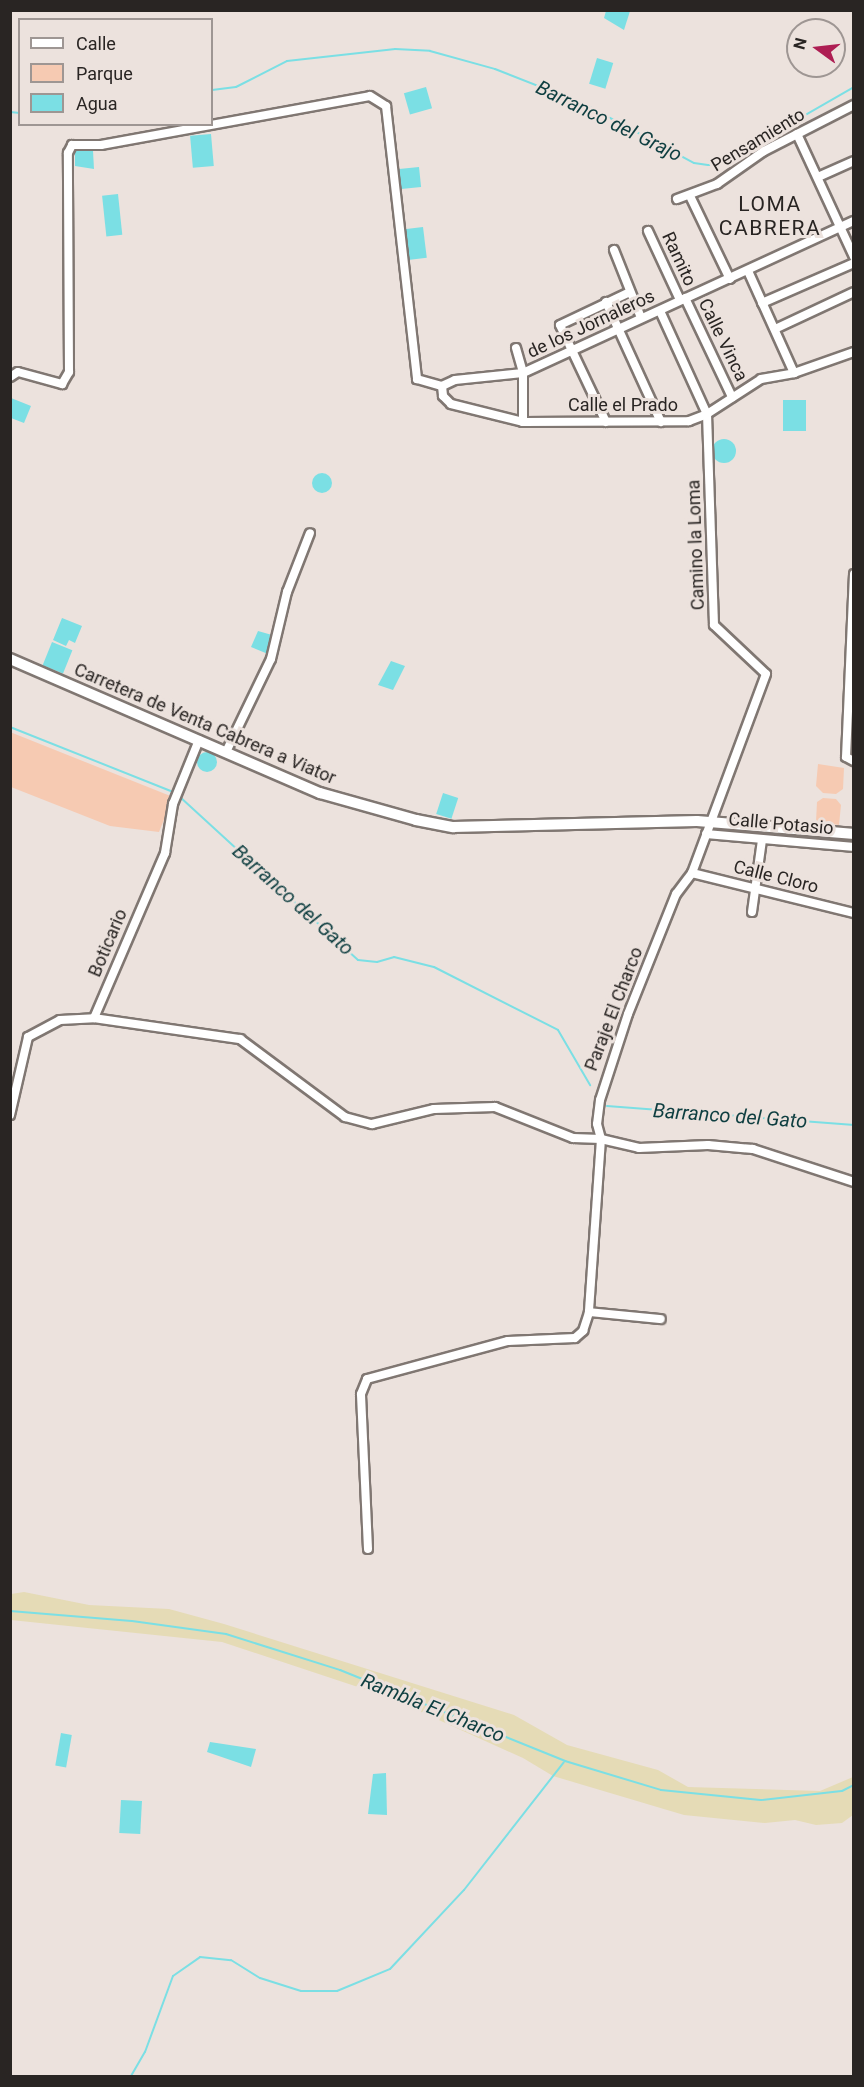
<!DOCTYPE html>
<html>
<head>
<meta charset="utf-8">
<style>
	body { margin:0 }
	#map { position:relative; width:864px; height:2087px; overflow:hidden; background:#ece2dd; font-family:Roboto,sans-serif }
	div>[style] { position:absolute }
	.green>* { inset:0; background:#f6cab2 }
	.sand>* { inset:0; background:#e5dbb6 }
	.water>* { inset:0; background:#7bdfe4; transform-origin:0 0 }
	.round { border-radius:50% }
	.stream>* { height:2px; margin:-1px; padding:0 1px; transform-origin:1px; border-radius:1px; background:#7bdfe4 }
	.roads { filter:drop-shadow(2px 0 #807772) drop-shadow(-2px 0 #807772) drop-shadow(0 2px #807772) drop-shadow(0 -2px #807772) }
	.minor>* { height:8px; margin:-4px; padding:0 4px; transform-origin:4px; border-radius:4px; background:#fff }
	.tertiary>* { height:10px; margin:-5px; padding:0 5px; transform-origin:5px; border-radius:5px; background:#fff }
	span { translate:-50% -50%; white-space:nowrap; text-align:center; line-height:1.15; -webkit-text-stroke:6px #ece2dd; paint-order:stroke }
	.street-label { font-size:18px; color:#292523 }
	.water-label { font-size:20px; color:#0e3e40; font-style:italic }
	.quarter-label { font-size:21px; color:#292523; letter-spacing:1.5px }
	.frame { position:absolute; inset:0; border:12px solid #292523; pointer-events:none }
	.legend { position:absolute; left:18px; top:18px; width:195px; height:108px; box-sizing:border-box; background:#ece2dd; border:2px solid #9e9693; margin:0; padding:8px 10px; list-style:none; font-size:18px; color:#292523 }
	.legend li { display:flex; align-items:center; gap:12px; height:30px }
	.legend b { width:30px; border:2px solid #9e9693 }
	.north { position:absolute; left:786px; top:18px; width:60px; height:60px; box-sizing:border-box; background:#ece2dd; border:2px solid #9e9693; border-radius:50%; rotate:285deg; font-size:16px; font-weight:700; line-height:24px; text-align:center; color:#292523 }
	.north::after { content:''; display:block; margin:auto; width:21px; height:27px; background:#ae1e53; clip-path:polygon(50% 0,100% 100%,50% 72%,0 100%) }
</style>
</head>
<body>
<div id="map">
	<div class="green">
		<div style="clip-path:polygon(10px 732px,173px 797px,159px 832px,110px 826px,11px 787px)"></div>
		<div style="clip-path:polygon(818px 764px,844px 768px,843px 789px,836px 794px,823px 793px,816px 786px)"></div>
		<div style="clip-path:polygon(823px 798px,836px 799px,841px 805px,839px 825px,816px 822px,817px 802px)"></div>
	</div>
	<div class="sand">
		<div style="clip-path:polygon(24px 1592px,89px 1605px,169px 1609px,224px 1624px,514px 1715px,567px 1745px,658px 1770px,688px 1787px,820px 1791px,853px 1777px,853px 1815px,842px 1823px,816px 1825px,795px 1820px,765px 1823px,684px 1815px,553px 1776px,523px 1758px,388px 1697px,222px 1642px,11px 1620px,11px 1594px)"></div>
	</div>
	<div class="water">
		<div style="clip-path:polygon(606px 11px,630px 11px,624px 30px,604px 18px)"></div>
		<div style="left:597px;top:58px;width:17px;height:27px;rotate:17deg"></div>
		<div style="left:426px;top:87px;width:22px;height:23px;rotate:74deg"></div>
		<div style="left:211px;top:134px;width:32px;height:21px;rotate:85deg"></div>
		<div style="clip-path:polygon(75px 150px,93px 151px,94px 169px,75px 166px)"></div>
		<div style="left:419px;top:167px;width:20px;height:20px;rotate:84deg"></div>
		<div style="left:118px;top:194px;width:41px;height:16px;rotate:84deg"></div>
		<div style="left:423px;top:227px;width:31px;height:21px;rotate:83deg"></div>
		<div style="clip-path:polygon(11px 398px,31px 406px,24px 423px,11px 418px)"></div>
		<div style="left:806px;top:400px;width:31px;height:23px;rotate:90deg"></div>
		<div class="round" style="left:712px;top:439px;width:24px;height:24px"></div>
		<div class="round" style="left:312px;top:473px;width:20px;height:20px"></div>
		<div style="clip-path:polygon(62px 618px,82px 626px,75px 643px,69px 640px,66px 646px,53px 640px)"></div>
		<div style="clip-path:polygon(258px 631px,272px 635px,268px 654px,251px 647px)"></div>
		<div style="left:52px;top:642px;width:22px;height:25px;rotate:22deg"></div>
		<div style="clip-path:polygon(391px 661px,405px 666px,393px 690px,378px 685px)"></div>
		<div class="round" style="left:197px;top:752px;width:20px;height:20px"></div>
		<div style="left:443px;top:793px;width:16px;height:22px;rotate:18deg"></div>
		<div style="left:61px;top:1733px;width:11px;height:33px;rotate:10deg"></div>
		<div style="clip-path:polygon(210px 1742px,256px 1749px,251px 1767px,207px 1752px)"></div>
		<div style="clip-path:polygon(386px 1773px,387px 1815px,368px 1814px,373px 1774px)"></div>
		<div style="left:121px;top:1800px;width:21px;height:33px;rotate:3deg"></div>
	</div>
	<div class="stream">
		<div style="left:212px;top:90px;width:24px;rotate:-7deg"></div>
		<div style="left:236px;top:87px;width:57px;rotate:-27deg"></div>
		<div style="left:287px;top:61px;width:109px;rotate:-6.3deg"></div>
		<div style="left:395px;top:49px;width:35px;rotate:3deg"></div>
		<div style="left:430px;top:51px;width:67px;rotate:15.5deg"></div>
		<div style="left:495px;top:69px;width:96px;rotate:21.5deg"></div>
		<div style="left:584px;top:104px;width:125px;rotate:28.2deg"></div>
		<div style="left:694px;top:163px;width:14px;rotate:8deg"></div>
		<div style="left:708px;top:165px;width:10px"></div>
		<div style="left:718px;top:165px;width:157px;rotate:-29.8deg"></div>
		<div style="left:10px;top:112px;width:10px;rotate:6deg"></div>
		<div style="left:10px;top:727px;width:175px;rotate:21.7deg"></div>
		<div style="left:180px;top:797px;width:241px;rotate:42.5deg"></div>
		<div style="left:358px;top:960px;width:19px;rotate:6deg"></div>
		<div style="left:377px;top:962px;width:18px;rotate:-16deg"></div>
		<div style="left:394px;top:957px;width:41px;rotate:14deg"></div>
		<div style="left:434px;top:967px;width:139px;rotate:26.9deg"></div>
		<div style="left:558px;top:1030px;width:64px;rotate:59.8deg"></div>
		<div style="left:607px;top:1106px;width:248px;rotate:4.4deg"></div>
		<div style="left:10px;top:1611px;width:122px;rotate:4.7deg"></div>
		<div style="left:132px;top:1621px;width:95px;rotate:7.9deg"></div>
		<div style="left:226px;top:1634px;width:120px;rotate:17.5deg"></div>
		<div style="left:340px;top:1670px;width:243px;rotate:22deg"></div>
		<div style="left:565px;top:1761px;width:100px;rotate:16.8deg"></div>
		<div style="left:661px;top:1790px;width:100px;rotate:5.7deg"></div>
		<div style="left:761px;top:1800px;width:81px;rotate:-6.3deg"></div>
		<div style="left:842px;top:1791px;width:13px;rotate:-27deg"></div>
		<div style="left:131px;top:2076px;width:28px;rotate:-60deg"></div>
		<div style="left:145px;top:2052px;width:81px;rotate:-69.8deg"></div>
		<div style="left:173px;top:1976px;width:33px;rotate:-35deg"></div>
		<div style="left:200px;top:1957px;width:31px;rotate:6deg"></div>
		<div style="left:231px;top:1960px;width:34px;rotate:32deg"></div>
		<div style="left:260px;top:1978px;width:43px;rotate:17.6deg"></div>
		<div style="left:301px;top:1991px;width:36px"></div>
		<div style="left:337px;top:1991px;width:57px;rotate:-22.5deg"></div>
		<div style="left:390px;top:1969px;width:108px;rotate:-46.9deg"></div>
		<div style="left:464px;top:1890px;width:162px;rotate:-52deg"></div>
	</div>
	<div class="roads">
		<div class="minor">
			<div style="left:797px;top:134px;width:136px;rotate:65.1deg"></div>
			<div style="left:818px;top:177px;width:39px;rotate:-24deg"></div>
			<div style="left:690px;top:196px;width:92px;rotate:64.3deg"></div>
			<div style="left:677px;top:199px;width:43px;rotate:-20.6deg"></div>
			<div style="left:717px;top:184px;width:57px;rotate:-35.1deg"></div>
			<div style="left:764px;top:151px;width:101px;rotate:-27.1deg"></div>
			<div style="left:648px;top:231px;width:76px;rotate:65.1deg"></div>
			<div style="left:614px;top:250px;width:73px;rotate:68.3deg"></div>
			<div style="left:748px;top:271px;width:112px;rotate:65.7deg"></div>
			<div style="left:685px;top:298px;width:110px;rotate:64.6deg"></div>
			<div style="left:606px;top:302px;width:132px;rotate:65.4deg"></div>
			<div style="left:762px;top:303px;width:100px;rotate:-23.5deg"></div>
			<div style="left:660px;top:311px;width:113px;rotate:65.5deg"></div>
			<div style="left:707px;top:414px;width:211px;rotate:88.1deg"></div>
			<div style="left:714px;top:625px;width:71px;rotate:43.3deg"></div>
			<div style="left:766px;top:674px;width:212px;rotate:110.4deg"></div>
			<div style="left:692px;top:873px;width:26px;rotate:127deg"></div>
			<div style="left:676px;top:894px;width:129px;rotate:111.8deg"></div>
			<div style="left:628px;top:1014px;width:90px;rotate:108deg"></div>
			<div style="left:600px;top:1100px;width:24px;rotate:97deg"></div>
			<div style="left:597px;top:1124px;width:16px;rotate:75deg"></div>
			<div style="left:601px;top:1139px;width:173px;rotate:94deg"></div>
			<div style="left:589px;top:1312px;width:72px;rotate:5.6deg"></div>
			<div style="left:775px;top:329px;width:87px;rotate:-25.1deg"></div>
			<div style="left:516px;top:348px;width:26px;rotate:74deg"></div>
			<div style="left:523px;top:373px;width:49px;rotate:90deg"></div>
			<div style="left:10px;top:377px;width:9px;rotate:-32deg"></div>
			<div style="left:18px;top:372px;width:46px;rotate:15.3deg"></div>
			<div style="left:62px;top:384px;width:14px;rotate:-60deg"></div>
			<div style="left:69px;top:372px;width:219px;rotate:-90.3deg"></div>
			<div style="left:68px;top:153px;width:9px;rotate:-63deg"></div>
			<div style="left:72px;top:145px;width:29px"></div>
			<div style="left:101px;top:145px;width:273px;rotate:-10.3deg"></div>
			<div style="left:370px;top:96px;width:19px;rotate:32deg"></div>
			<div style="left:386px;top:106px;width:275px;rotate:83.5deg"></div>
			<div style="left:417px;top:379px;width:26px;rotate:16deg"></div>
			<div style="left:442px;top:386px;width:10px;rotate:84deg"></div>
			<div style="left:443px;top:396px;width:11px;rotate:45deg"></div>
			<div style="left:451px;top:404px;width:74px;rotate:14deg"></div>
			<div style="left:523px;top:422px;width:166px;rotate:-0.3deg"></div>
			<div style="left:689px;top:421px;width:19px;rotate:-21deg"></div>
			<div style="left:707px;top:414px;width:64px;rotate:-32.9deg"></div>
			<div style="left:761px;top:379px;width:34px;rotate:-10deg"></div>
			<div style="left:794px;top:373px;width:64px;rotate:-19.3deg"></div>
			<div style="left:442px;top:386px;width:14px;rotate:-25deg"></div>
			<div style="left:455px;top:380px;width:68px;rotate:-5.9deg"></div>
			<div style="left:523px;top:373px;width:364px;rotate:-24.7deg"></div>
			<div style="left:606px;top:422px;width:107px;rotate:-115.4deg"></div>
			<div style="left:560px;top:325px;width:77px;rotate:-25.2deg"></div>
			<div style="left:854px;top:574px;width:183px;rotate:92.5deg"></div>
			<div style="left:846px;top:757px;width:9px;rotate:27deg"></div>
			<div style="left:226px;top:752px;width:103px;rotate:-64.2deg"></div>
			<div style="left:271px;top:659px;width:69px;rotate:-76.6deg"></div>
			<div style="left:287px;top:592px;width:63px;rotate:-68.7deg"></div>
			<div style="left:706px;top:834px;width:149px;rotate:5deg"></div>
			<div style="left:692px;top:873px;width:167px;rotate:13.9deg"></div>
			<div style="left:752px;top:912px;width:73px;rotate:-82.1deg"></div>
			<div style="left:94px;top:1018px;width:148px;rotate:8.2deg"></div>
			<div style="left:240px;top:1039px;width:131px;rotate:36.6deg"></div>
			<div style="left:345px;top:1117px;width:28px;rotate:15deg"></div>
			<div style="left:372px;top:1124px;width:64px;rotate:-13.6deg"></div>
			<div style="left:434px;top:1109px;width:61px;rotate:-1.9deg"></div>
			<div style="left:495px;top:1107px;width:84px;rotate:21.7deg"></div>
			<div style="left:573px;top:1138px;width:28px;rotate:2deg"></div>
			<div style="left:601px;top:1139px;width:39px;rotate:13deg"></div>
			<div style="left:639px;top:1148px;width:69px;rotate:-2.5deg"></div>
			<div style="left:708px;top:1145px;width:45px;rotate:5.1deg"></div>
			<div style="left:753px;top:1149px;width:106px;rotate:18.1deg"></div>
			<div style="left:10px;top:1115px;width:80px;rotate:-77deg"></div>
			<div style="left:28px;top:1037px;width:36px;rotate:-28deg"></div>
			<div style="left:60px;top:1020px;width:34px;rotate:-3deg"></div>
			<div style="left:94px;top:1018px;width:180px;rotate:-66.7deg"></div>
			<div style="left:165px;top:853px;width:50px;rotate:-80.7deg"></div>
			<div style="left:173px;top:804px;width:69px;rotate:-67.9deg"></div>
			<div style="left:368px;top:1549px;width:155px;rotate:-92.6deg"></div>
			<div style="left:361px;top:1394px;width:16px;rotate:-68deg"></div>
			<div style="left:367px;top:1379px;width:146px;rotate:-15.1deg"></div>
			<div style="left:508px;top:1341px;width:67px;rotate:-2.6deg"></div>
			<div style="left:575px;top:1338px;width:11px;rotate:-41deg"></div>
			<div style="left:583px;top:1331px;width:20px;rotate:-72deg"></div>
		</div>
		<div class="tertiary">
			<div style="left:10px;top:659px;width:338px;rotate:23.4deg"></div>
			<div style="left:320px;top:793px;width:100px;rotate:15.7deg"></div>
			<div style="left:416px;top:820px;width:38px;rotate:11deg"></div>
			<div style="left:453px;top:827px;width:244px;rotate:-1.4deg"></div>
			<div style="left:697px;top:821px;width:158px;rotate:4.7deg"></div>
		</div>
	</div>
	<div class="street-label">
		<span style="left:758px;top:140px;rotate:-31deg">Pensamiento</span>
		<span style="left:679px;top:259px;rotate:65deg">Ramito</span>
		<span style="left:591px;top:324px;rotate:-25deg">de los Jornaleros</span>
		<span style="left:723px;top:340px;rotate:64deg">Calle Vinca</span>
		<span style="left:623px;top:405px">Calle el Prado</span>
		<span style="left:696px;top:545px;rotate:-92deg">Camino la Loma</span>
		<span style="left:205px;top:724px;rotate:23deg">Carretera de Venta Cabrera a Viator</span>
		<span style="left:781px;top:824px;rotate:5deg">Calle Potasio</span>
		<span style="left:776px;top:877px;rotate:14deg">Calle Cloro</span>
		<span style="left:108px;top:943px;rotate:-67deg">Boticario</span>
		<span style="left:614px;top:1009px;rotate:-69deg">Paraje El Charco</span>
	</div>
	<div class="water-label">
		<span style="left:609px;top:121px;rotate:26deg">Barranco del Grajo</span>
		<span style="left:293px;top:900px;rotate:42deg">Barranco del Gato</span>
		<span style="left:730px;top:1116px;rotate:4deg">Barranco del Gato</span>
		<span style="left:433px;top:1708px;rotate:22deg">Rambla El Charco</span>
	</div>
	<div class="quarter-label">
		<span style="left:770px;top:216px">LOMA<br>CABRERA</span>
	</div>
	<div class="frame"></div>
	<ul class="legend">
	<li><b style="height:8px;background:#fff"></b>Calle</li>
	<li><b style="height:16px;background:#f6cab2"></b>Parque</li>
	<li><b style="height:16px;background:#7bdfe4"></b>Agua</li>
	</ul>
	<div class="north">N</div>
</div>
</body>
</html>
